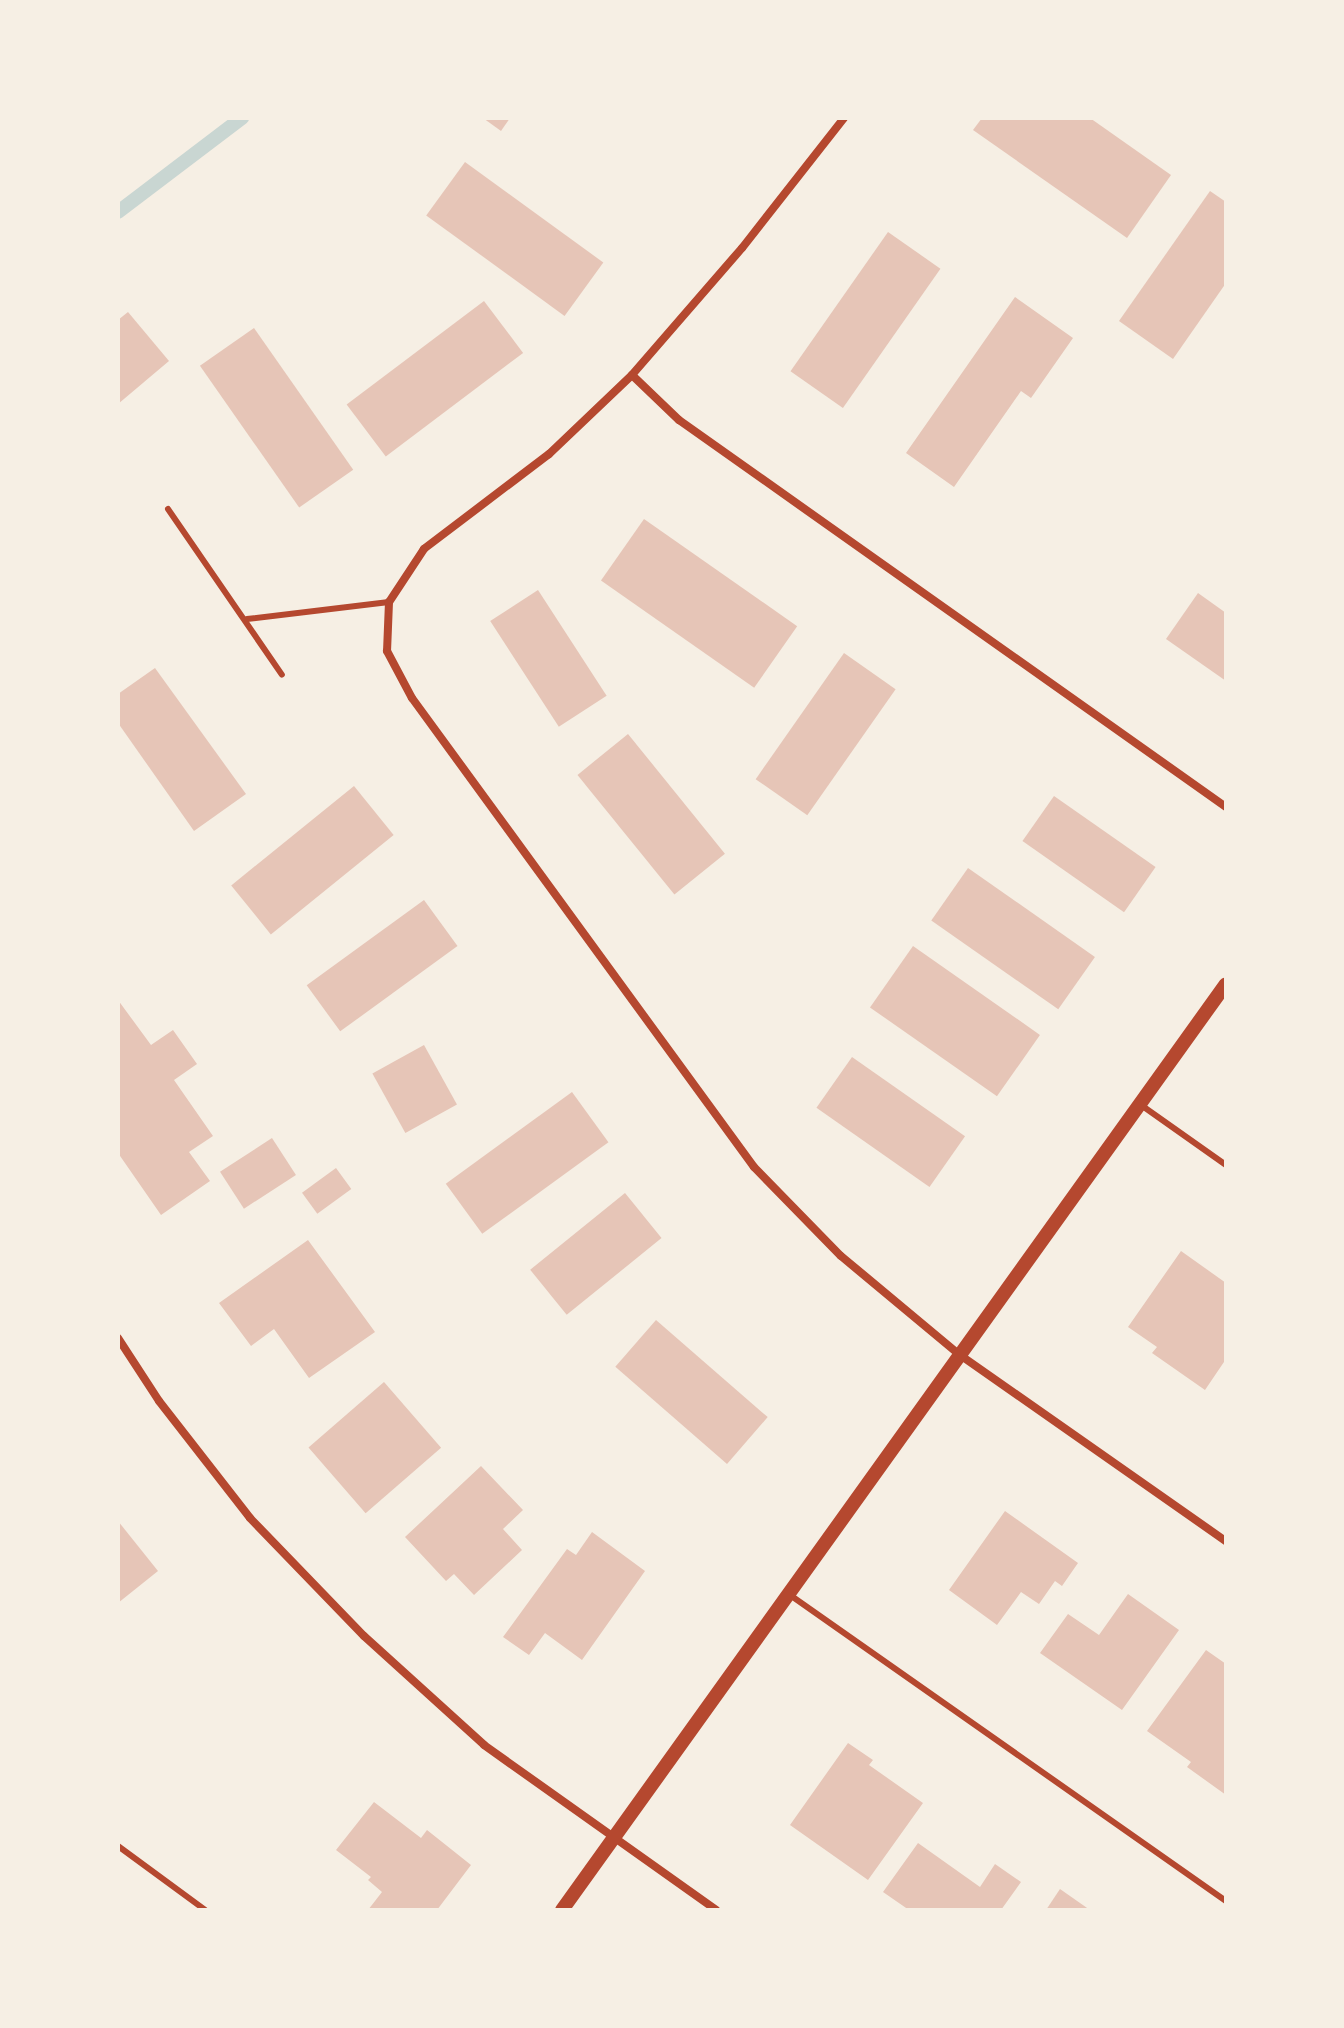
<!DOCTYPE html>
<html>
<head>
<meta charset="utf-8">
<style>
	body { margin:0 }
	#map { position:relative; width:1344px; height:2028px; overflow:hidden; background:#f6efe4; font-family:Montserrat,sans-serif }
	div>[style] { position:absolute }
	.stream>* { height:14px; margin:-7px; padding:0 7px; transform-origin:7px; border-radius:7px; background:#c9d6d2 }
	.building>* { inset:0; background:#e6c5b7; transform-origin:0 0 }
	.service>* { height:6px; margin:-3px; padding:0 3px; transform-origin:3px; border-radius:3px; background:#b5482f }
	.minor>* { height:8px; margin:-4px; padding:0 4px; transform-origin:4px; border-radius:4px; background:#b5482f }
	.tertiary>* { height:14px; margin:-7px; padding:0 7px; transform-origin:7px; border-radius:7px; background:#b5482f }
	span { translate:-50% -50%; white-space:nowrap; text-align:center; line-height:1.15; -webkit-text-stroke:6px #f6efe4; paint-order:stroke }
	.frame { position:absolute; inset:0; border:120px solid #f6efe4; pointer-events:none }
</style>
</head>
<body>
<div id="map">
	<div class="stream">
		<div style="left:118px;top:212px;width:156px;rotate:-37.2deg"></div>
	</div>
	<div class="building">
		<div style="clip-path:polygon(483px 118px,510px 118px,501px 131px)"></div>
		<div style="clip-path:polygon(982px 118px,1090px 118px,1171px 175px,1127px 238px,973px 130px)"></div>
		<div style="left:465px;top:162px;width:171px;height:66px;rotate:36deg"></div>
		<div style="clip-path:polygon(1210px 191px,1226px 202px,1226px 283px,1173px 359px,1119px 321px)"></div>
		<div style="left:888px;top:232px;width:64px;height:170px;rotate:35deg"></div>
		<div style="clip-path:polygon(1015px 297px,1073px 338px,1031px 398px,1021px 391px,954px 487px,906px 453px)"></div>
		<div style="left:484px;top:301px;width:65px;height:172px;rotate:53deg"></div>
		<div style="clip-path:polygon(128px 312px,169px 361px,118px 404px,118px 320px)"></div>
		<div style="left:254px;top:328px;width:173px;height:66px;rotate:55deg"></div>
		<div style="left:644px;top:519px;width:187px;height:75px;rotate:35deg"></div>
		<div style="left:538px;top:590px;width:126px;height:57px;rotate:57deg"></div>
		<div style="clip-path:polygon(1198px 593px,1226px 613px,1226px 681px,1166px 639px)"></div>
		<div style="left:844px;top:653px;width:63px;height:154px;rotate:35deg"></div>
		<div style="clip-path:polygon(155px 668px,246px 794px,194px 831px,118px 723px,118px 694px)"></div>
		<div style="left:628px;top:734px;width:154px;height:65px;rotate:51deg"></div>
		<div style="left:354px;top:786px;width:63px;height:158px;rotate:51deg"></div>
		<div style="left:1054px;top:796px;width:124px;height:55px;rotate:35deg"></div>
		<div style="left:968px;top:868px;width:155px;height:64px;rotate:35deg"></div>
		<div style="left:424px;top:900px;width:57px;height:145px;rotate:54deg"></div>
		<div style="left:913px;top:946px;width:155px;height:75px;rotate:35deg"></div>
		<div style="clip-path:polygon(118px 1000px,151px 1045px,173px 1030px,197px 1064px,174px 1080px,213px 1136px,189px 1152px,210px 1181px,161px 1215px,118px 1153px)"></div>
		<div style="left:424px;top:1045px;width:68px;height:59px;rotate:61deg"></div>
		<div style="left:852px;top:1057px;width:138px;height:62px;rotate:35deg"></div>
		<div style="left:572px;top:1092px;width:62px;height:156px;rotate:54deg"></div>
		<div style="left:272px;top:1138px;width:44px;height:62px;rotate:57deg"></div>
		<div style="left:336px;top:1168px;width:26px;height:42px;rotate:54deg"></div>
		<div style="left:625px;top:1193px;width:58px;height:122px;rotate:51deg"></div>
		<div style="clip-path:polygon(308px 1240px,375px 1332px,309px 1378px,274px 1329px,251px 1346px,219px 1303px)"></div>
		<div style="clip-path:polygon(1181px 1251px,1226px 1283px,1226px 1359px,1205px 1390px,1152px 1353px,1157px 1347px,1128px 1327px)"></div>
		<div style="left:656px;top:1320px;width:148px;height:62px;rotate:41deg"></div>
		<div style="left:384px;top:1382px;width:87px;height:100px;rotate:49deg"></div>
		<div style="clip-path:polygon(481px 1466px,523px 1510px,503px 1529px,522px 1550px,474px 1595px,454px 1574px,446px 1581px,405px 1537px)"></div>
		<div style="clip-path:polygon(1005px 1511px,1078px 1563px,1062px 1586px,1055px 1581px,1039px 1604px,1021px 1592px,997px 1625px,949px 1590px)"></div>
		<div style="clip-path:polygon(118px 1521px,158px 1571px,118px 1603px)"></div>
		<div style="clip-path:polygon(592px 1532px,645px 1571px,582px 1660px,545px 1633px,529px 1655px,503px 1637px,567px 1549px,576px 1555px)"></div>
		<div style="clip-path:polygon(1128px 1594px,1179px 1630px,1122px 1710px,1040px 1653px,1068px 1614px,1099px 1635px)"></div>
		<div style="clip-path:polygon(1206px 1650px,1226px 1664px,1226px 1795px,1187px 1767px,1191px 1762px,1147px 1731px)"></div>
		<div style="clip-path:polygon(848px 1743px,873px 1760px,869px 1765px,923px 1803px,868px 1880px,790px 1825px)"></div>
		<div style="clip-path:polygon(374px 1802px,421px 1838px,427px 1830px,471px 1865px,437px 1910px,368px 1910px,382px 1892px,368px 1880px,371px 1877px,336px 1850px)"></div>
		<div style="clip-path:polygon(918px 1843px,980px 1887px,995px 1864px,1021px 1882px,1001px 1910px,909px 1910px,883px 1892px)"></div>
		<div style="clip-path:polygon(1060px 1889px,1090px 1910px,1046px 1910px)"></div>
	</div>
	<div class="service">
		<div style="left:168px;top:509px;width:201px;rotate:55.5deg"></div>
		<div style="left:247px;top:619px;width:143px;rotate:-6.8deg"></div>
		<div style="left:1141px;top:1105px;width:104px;rotate:35.2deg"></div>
		<div style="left:790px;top:1595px;width:533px;rotate:35.06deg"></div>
		<div style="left:118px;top:1846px;width:108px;rotate:36.3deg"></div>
	</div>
	<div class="minor">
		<div style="left:844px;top:118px;width:165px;rotate:128.1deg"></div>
		<div style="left:742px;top:248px;width:168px;rotate:130.9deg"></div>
		<div style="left:632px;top:375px;width:115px;rotate:136.4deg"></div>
		<div style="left:549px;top:454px;width:157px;rotate:142.8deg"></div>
		<div style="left:424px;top:549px;width:64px;rotate:123.4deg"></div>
		<div style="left:389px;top:602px;width:49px;rotate:92.3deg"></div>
		<div style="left:387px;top:651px;width:53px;rotate:62deg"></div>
		<div style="left:412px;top:698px;width:580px;rotate:53.9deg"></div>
		<div style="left:754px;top:1167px;width:124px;rotate:45.7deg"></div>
		<div style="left:841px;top:1256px;width:155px;rotate:39.8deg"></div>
		<div style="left:960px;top:1355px;width:325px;rotate:35deg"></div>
		<div style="left:632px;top:375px;width:65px;rotate:43.8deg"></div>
		<div style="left:679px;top:420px;width:670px;rotate:35.28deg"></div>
		<div style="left:118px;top:1338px;width:75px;rotate:56.9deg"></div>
		<div style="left:159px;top:1401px;width:148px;rotate:52.1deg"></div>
		<div style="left:250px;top:1518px;width:164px;rotate:46deg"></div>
		<div style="left:364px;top:1636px;width:162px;rotate:42.2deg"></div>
		<div style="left:484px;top:1745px;width:285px;rotate:35.4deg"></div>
	</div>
	<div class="tertiary">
		<div style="left:562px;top:1910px;width:1139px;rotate:-54.36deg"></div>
	</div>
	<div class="frame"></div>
</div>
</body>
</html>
